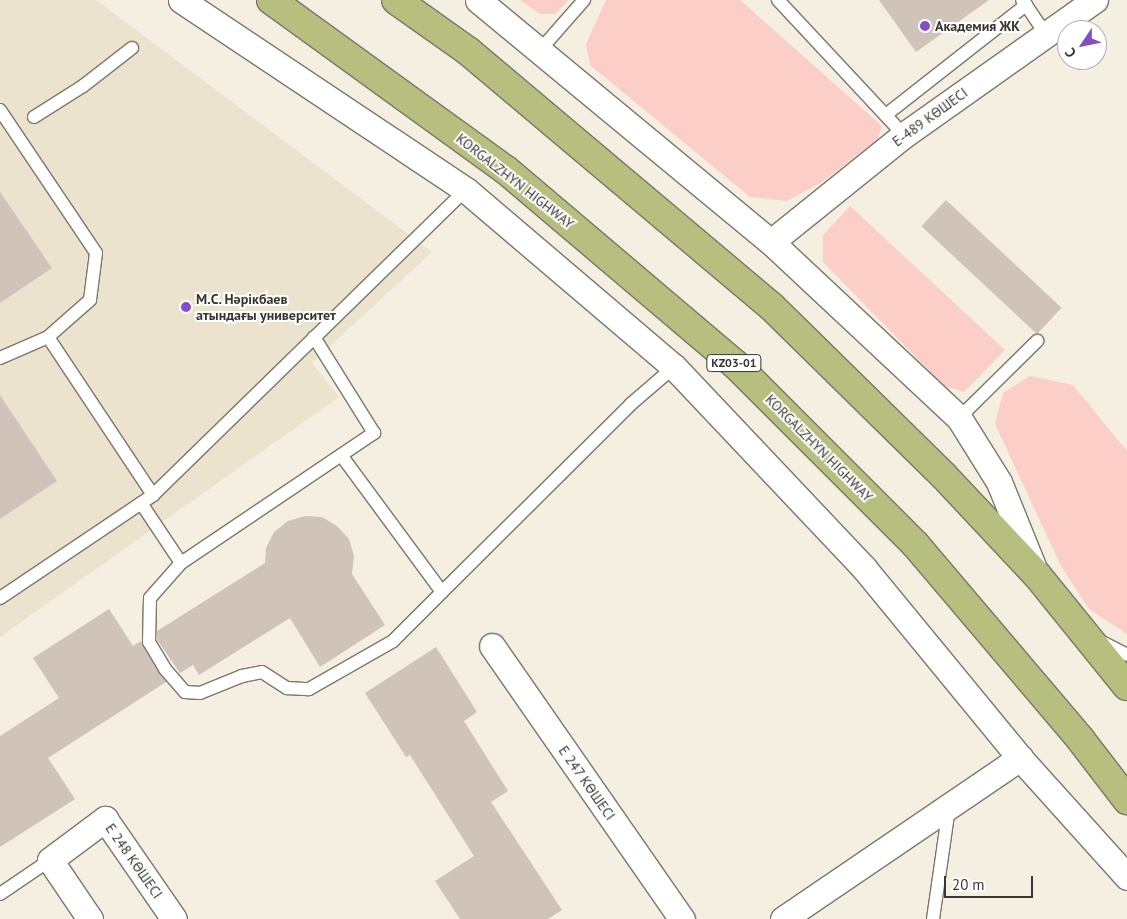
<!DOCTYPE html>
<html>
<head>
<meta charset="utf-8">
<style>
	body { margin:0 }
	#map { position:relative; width:1127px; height:919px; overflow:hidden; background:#f4efe1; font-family:"PT Sans",sans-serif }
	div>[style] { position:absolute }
	.built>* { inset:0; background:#ece3cf }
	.green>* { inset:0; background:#fbcec7 }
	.building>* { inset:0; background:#d0c3ba; transform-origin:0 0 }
	.roads { filter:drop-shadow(1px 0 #7c776b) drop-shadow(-1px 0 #7c776b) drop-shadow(0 1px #7c776b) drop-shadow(0 -1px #7c776b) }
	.lane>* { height:12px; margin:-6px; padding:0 6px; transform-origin:6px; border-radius:6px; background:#fff }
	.street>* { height:25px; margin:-12.5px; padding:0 12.5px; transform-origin:12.5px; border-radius:12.5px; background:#fff }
	.primary>* { height:28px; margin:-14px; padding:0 14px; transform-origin:14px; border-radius:14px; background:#b6bf7d }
	.dots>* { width:14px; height:14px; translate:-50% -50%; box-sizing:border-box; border:2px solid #fff; border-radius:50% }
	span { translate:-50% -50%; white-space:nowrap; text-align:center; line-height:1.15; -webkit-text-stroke:4px #fff; paint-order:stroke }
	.shield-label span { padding:1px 4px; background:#fff; border:1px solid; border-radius:4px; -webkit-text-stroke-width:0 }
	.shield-label { font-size:12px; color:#383630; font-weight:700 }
	.poi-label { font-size:14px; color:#383630; font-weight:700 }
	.left { translate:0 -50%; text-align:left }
	.street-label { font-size:14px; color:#383630 }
	.north { position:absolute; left:1057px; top:20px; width:50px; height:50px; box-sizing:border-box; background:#fff; border:1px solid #afafac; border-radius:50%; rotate:236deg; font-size:14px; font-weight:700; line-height:20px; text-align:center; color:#383630 }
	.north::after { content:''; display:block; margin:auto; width:18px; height:22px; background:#834fc6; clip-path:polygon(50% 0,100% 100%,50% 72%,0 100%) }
	.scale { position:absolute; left:944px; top:876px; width:89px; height:22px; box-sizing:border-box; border:2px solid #383630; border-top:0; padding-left:6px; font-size:15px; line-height:18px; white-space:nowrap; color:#383630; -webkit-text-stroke:4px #fff; paint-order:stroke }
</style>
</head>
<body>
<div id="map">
	<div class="built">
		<div style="clip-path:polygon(0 0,96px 0,432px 252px,312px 363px,339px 397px,0 637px)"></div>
	</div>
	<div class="green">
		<div style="clip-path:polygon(520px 0,569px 0,555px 14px,540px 14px)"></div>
		<div style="clip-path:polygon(606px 0,740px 0,882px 126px,878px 139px,822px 182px,787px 201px,750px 197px,590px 65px,586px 44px)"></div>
		<div style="clip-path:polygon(850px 206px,1005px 350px,964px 392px,944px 386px,823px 262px,823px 235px)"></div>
		<div style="clip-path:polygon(1030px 376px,1073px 385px,1127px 451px,1127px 634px,1089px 609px,1061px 566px,995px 424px,1003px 393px)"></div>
	</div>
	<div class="building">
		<div style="clip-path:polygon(879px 0,989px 0,916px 52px)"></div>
		<div style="clip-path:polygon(0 192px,52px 268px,0 303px)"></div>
		<div style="left:946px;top:200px;width:158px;height:36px;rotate:43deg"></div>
		<div style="clip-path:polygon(0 395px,57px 481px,0 519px)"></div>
		<div style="clip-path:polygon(305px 516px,322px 517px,337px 526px,349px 539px,354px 556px,352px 574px,385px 625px,320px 667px,290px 618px,199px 675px,193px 665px,180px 673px,157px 640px,157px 631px,265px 563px,266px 548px,274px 532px,288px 521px)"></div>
		<div style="clip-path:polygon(109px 609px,133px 646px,141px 641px,166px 682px,48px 758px,75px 799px,0 847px,0 736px,59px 698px,33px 658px)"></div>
		<div style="clip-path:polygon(436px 647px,477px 712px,464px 721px,508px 791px,491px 802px,562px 910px,548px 919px,460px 919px,435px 881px,474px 856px,410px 755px,406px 757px,365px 693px)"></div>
	</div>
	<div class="roads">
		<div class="lane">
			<div style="left:778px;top:0;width:185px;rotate:47deg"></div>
			<div style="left:1026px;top:5px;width:36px;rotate:56deg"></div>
			<div style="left:541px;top:49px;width:65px;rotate:-48.7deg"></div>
			<div style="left:0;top:110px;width:172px;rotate:56.1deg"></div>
			<div style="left:96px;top:253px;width:47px;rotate:97.3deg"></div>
			<div style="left:90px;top:300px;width:56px;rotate:138.6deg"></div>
			<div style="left:48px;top:337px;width:190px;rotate:56.4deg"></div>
			<div style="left:887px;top:114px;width:177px;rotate:-38.1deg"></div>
			<div style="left:1026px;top:5px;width:6px;rotate:-129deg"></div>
			<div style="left:34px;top:117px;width:58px;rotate:-32.3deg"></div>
			<div style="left:83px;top:86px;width:62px;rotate:-37.8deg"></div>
			<div style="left:0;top:358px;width:52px;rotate:-23.6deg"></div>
			<div style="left:959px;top:418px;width:110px;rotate:-44.6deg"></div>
			<div style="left:341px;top:455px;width:170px;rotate:53.6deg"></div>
			<div style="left:442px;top:592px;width:267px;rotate:-44.8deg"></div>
			<div style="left:631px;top:404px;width:57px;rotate:-40.7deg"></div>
			<div style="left:141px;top:503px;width:72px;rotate:56.3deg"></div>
			<div style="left:181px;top:563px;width:233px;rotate:-34deg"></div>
			<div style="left:374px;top:433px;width:113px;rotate:-122deg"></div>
			<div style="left:181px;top:563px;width:47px;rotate:131.5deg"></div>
			<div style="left:150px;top:598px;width:44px;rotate:91.3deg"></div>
			<div style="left:149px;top:642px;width:31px;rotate:59deg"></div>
			<div style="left:165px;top:669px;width:30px;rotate:49deg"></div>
			<div style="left:185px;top:692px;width:15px;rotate:4deg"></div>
			<div style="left:200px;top:693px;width:45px;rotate:-22deg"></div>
			<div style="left:242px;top:676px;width:20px;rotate:-11deg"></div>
			<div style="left:262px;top:672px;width:30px;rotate:33deg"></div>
			<div style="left:287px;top:688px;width:22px;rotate:3deg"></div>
			<div style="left:309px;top:689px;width:97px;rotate:-29.7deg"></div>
			<div style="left:393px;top:641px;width:69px;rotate:-45deg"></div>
			<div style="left:0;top:598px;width:184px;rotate:-33.9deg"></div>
			<div style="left:153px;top:495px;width:437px;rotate:-44.3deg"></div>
			<div style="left:1100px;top:641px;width:30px;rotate:27deg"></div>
			<div style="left:0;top:894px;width:60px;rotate:-34.2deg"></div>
			<div style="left:933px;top:919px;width:112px;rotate:-81.8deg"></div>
		</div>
		<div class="street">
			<div style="left:181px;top:0;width:343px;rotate:33.7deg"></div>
			<div style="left:466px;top:190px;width:273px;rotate:40.4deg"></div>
			<div style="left:674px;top:367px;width:277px;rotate:46.6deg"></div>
			<div style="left:864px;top:568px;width:246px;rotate:50.6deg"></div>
			<div style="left:1020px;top:758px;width:160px;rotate:48deg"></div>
			<div style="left:478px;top:0;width:380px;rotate:39.6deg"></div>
			<div style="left:771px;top:242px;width:258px;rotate:43.1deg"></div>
			<div style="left:959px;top:418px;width:75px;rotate:58deg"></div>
			<div style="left:999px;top:482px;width:96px;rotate:68deg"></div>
			<div style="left:771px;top:242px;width:171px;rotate:-38.8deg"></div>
			<div style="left:904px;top:135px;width:234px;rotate:-35.3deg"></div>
			<div style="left:492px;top:646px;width:333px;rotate:55.2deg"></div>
			<div style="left:90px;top:919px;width:71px;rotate:-124.1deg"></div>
			<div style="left:50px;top:860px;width:69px;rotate:-36.7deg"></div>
			<div style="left:105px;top:819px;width:121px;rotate:55.4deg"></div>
			<div style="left:783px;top:919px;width:287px;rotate:-34.2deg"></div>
		</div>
		<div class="primary">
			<div style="left:271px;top:0;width:290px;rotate:35.9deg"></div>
			<div style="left:506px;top:170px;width:300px;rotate:40.3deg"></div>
			<div style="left:735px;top:364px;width:255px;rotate:45deg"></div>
			<div style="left:915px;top:544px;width:257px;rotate:49.7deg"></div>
			<div style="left:1081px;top:740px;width:76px;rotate:52.5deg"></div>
			<div style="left:396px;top:0;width:88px;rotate:35.3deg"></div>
			<div style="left:468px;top:51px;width:397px;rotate:40.1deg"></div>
			<div style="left:772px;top:307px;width:240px;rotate:44.5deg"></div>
			<div style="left:943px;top:475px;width:137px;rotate:46.8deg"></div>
			<div style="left:1037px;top:575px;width:143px;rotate:51deg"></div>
		</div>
	</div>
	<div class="dots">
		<div style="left:925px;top:26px;background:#834fc6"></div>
		<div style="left:186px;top:307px;background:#834fc6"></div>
	</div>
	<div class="shield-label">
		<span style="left:734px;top:363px">KZ03-01</span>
	</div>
	<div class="poi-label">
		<span class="left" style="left:935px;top:26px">Академия ЖК</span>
		<span class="left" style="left:196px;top:307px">М.С. Нәрікбаев<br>атындағы университет</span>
	</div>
	<div class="street-label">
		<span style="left:930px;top:117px;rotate:-36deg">Е-489 КӨШЕСІ</span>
		<span style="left:515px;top:181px;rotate:38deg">KORGALZHYN HIGHWAY</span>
		<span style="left:819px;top:448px;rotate:45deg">KORGALZHYN HIGHWAY</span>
		<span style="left:587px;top:783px;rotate:55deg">Е 247 КӨШЕСІ</span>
		<span style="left:134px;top:861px;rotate:55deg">Е 248 КӨШЕСІ</span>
	</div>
	<div class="north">С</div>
	<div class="scale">20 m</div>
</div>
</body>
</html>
